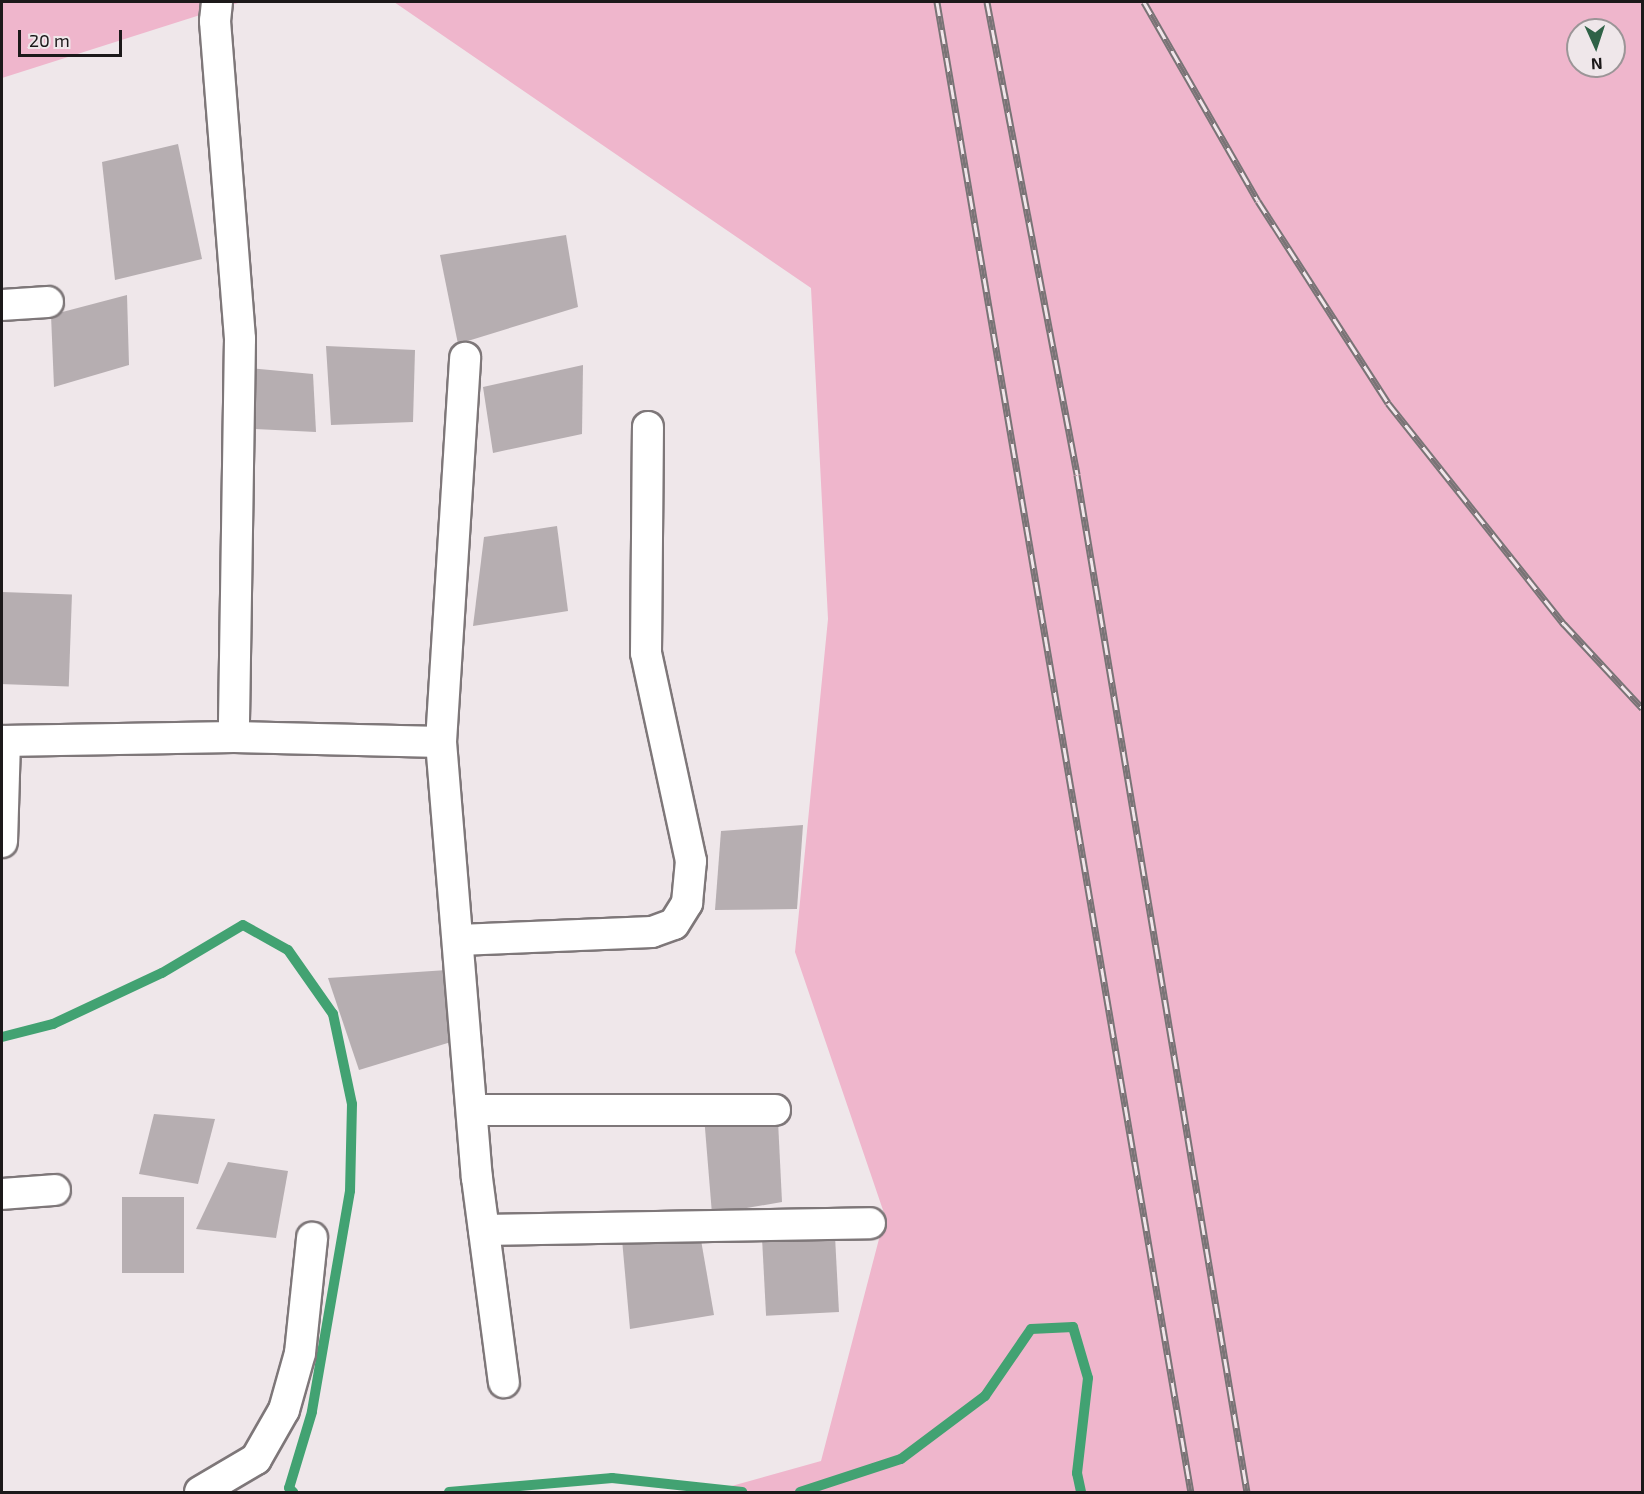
<!DOCTYPE html>
<html>
<head>
<meta charset="utf-8">
<style>
	body { margin:0 }
	#map { position:relative; width:1644px; height:1494px; overflow:hidden; background:#efe7ea; font-family:"Exo 2",sans-serif }
	div>[style] { position:absolute }
	.green>* { inset:0; background:#efb6cc }
	.stream>* { height:10px; margin:-5px; padding:0 5px; transform-origin:5px; border-radius:5px; background:#42a272 }
	.building>* { inset:0; background:#b6aeb1; transform-origin:0 0 }
	.roads { filter:drop-shadow(2px 0 #7e7779) drop-shadow(-2px 0 #7e7779) drop-shadow(0 2px #7e7779) drop-shadow(0 -2px #7e7779) }
	.street>* { height:30px; margin:-15px; padding:0 15px; transform-origin:15px; border-radius:15px; background:#fff }
	.rail>* { height:7px; margin-top:-3.5px; transform-origin:0; background:repeating-linear-gradient(90deg,#efe7ea 0 14px,#797476 0 28px); box-sizing:border-box; border-block:2px solid #797476 }
	span { translate:-50% -50%; white-space:nowrap; text-align:center; line-height:1.15; -webkit-text-stroke:4.5px #efe7ea; paint-order:stroke }
	.frame { position:absolute; inset:0; border:3px solid #1c191a; pointer-events:none }
	.north { position:absolute; left:1566px; top:18px; width:60px; height:60px; box-sizing:border-box; background:#efe7ea; border:2px solid #9b9597; border-radius:50%; rotate:177deg; font-size:16px; font-weight:700; line-height:24px; text-align:center; color:#1c191a }
	.north::after { content:''; display:block; margin:auto; width:21px; height:27px; background:#2f6247; clip-path:polygon(50% 0,100% 100%,50% 72%,0 100%) }
	.scale { position:absolute; left:18px; top:30px; width:104px; height:27px; box-sizing:border-box; border:3px solid #1c191a; border-top:0; padding-left:8px; font-size:18px; line-height:21px; white-space:nowrap; color:#1c191a; -webkit-text-stroke:4px #efe7ea; paint-order:stroke }
</style>
</head>
<body>
<div id="map">
	<div class="green">
		<div style="clip-path:polygon(2px 2px,241px 2px,2px 78px)"></div>
		<div style="clip-path:polygon(evenodd,394px 2px,1642px 2px,1642px 1492px,710px 1492px,821px 1461px,885px 1216px,795px 952px,828px 619px,811px 288px,394px 2px,1578px 30px,1614px 30px,1614px 66px,1578px 66px,1578px 30px)"></div>
	</div>
	<div class="stream">
		<div style="left:2px;top:1037px;width:53px;rotate:-14.3deg"></div>
		<div style="left:53px;top:1024px;width:120px;rotate:-25.1deg"></div>
		<div style="left:162px;top:973px;width:94px;rotate:-30.7deg"></div>
		<div style="left:243px;top:925px;width:51px;rotate:29.1deg"></div>
		<div style="left:288px;top:950px;width:78px;rotate:54.9deg"></div>
		<div style="left:333px;top:1014px;width:92px;rotate:78.1deg"></div>
		<div style="left:352px;top:1104px;width:87px;rotate:91.3deg"></div>
		<div style="left:350px;top:1191px;width:224px;rotate:99.8deg"></div>
		<div style="left:312px;top:1412px;width:79px;rotate:106.8deg"></div>
		<div style="left:289px;top:1488px;width:6px;rotate:45deg"></div>
		<div style="left:449px;top:1492px;width:164px;rotate:-4.9deg"></div>
		<div style="left:612px;top:1478px;width:131px;rotate:6.1deg"></div>
		<div style="left:800px;top:1492px;width:106px;rotate:-18.1deg"></div>
		<div style="left:901px;top:1459px;width:105px;rotate:-36.9deg"></div>
		<div style="left:985px;top:1396px;width:81px;rotate:-55.5deg"></div>
		<div style="left:1031px;top:1329px;width:42px;rotate:-2.7deg"></div>
		<div style="left:1073px;top:1327px;width:53px;rotate:73.6deg"></div>
		<div style="left:1088px;top:1378px;width:96px;rotate:96.6deg"></div>
		<div style="left:1077px;top:1473px;width:19px;rotate:78deg"></div>
	</div>
	<div class="building">
		<div style="clip-path:polygon(178px 144px,202px 259px,115px 280px,102px 162px)"></div>
		<div style="clip-path:polygon(566px 235px,578px 307px,458px 344px,440px 255px)"></div>
		<div style="clip-path:polygon(127px 295px,129px 365px,54px 387px,51px 315px)"></div>
		<div style="clip-path:polygon(326px 346px,415px 350px,413px 422px,331px 425px)"></div>
		<div style="clip-path:polygon(583px 365px,582px 434px,493px 453px,483px 387px)"></div>
		<div style="clip-path:polygon(249px 368px,313px 374px,316px 432px,255px 429px)"></div>
		<div style="clip-path:polygon(557px 526px,568px 611px,473px 626px,484px 537px)"></div>
		<div style="left:2px;top:592px;width:70px;height:92px;rotate:2deg"></div>
		<div style="clip-path:polygon(803px 825px,797px 909px,715px 910px,721px 831px)"></div>
		<div style="clip-path:polygon(447px 970px,451px 1042px,359px 1070px,328px 978px)"></div>
		<div style="clip-path:polygon(154px 1114px,215px 1119px,198px 1184px,139px 1174px)"></div>
		<div style="clip-path:polygon(704px 1116px,778px 1121px,782px 1202px,712px 1214px)"></div>
		<div style="clip-path:polygon(228px 1162px,288px 1171px,276px 1238px,196px 1229px)"></div>
		<div style="left:122px;top:1197px;width:62px;height:76px"></div>
		<div style="clip-path:polygon(621px 1228px,701px 1240px,714px 1315px,630px 1329px)"></div>
		<div style="left:835px;top:1236px;width:76px;height:73px;rotate:87deg"></div>
	</div>
	<div class="roads">
		<div class="street">
			<div style="left:217px;top:2px;width:19px;rotate:96deg"></div>
			<div style="left:215px;top:21px;width:319px;rotate:85.5deg"></div>
			<div style="left:240px;top:339px;width:398px;rotate:90.9deg"></div>
			<div style="left:2px;top:305px;width:46px;rotate:-3.7deg"></div>
			<div style="left:2px;top:741px;width:232px;rotate:-1deg"></div>
			<div style="left:234px;top:737px;width:207px;rotate:1.4deg"></div>
			<div style="left:441px;top:742px;width:437px;rotate:85.3deg"></div>
			<div style="left:477px;top:1178px;width:206px;rotate:82.5deg"></div>
			<div style="left:441px;top:742px;width:385px;rotate:-86.4deg"></div>
			<div style="left:2px;top:842px;width:101px;rotate:-88.3deg"></div>
			<div style="left:459px;top:940px;width:193px;rotate:-2.4deg"></div>
			<div style="left:652px;top:932px;width:23px;rotate:-20deg"></div>
			<div style="left:674px;top:924px;width:25px;rotate:-58deg"></div>
			<div style="left:687px;top:903px;width:42px;rotate:-84.6deg"></div>
			<div style="left:691px;top:861px;width:213px;rotate:-102.2deg"></div>
			<div style="left:646px;top:653px;width:226px;rotate:-89.5deg"></div>
			<div style="left:472px;top:1110px;width:303px"></div>
			<div style="left:2px;top:1194px;width:53px;rotate:-4.3deg"></div>
			<div style="left:484px;top:1230px;width:386px;rotate:-1deg"></div>
			<div style="left:200px;top:1492px;width:65px;rotate:-30.5deg"></div>
			<div style="left:256px;top:1459px;width:56px;rotate:-60.3deg"></div>
			<div style="left:284px;top:1410px;width:59px;rotate:-74.3deg"></div>
			<div style="left:300px;top:1353px;width:116px;rotate:-84deg"></div>
		</div>
	</div>
	<div class="rail">
		<div style="left:937px;top:2px;width:1511px;rotate:80.33deg"></div>
		<div style="left:987px;top:2px;width:481px;rotate:79.2deg"></div>
		<div style="left:1077px;top:475px;width:1031px;rotate:80.51deg"></div>
		<div style="left:1144px;top:2px;width:229px;rotate:60.2deg"></div>
		<div style="left:1258px;top:201px;width:240px;rotate:57.2deg"></div>
		<div style="left:1388px;top:403px;width:283px;rotate:51.5deg"></div>
		<div style="left:1564px;top:624px;width:115px;rotate:47.1deg"></div>
	</div>
	<div class="frame"></div>
	<div class="north">N</div>
	<div class="scale">20 m</div>
</div>
</body>
</html>
